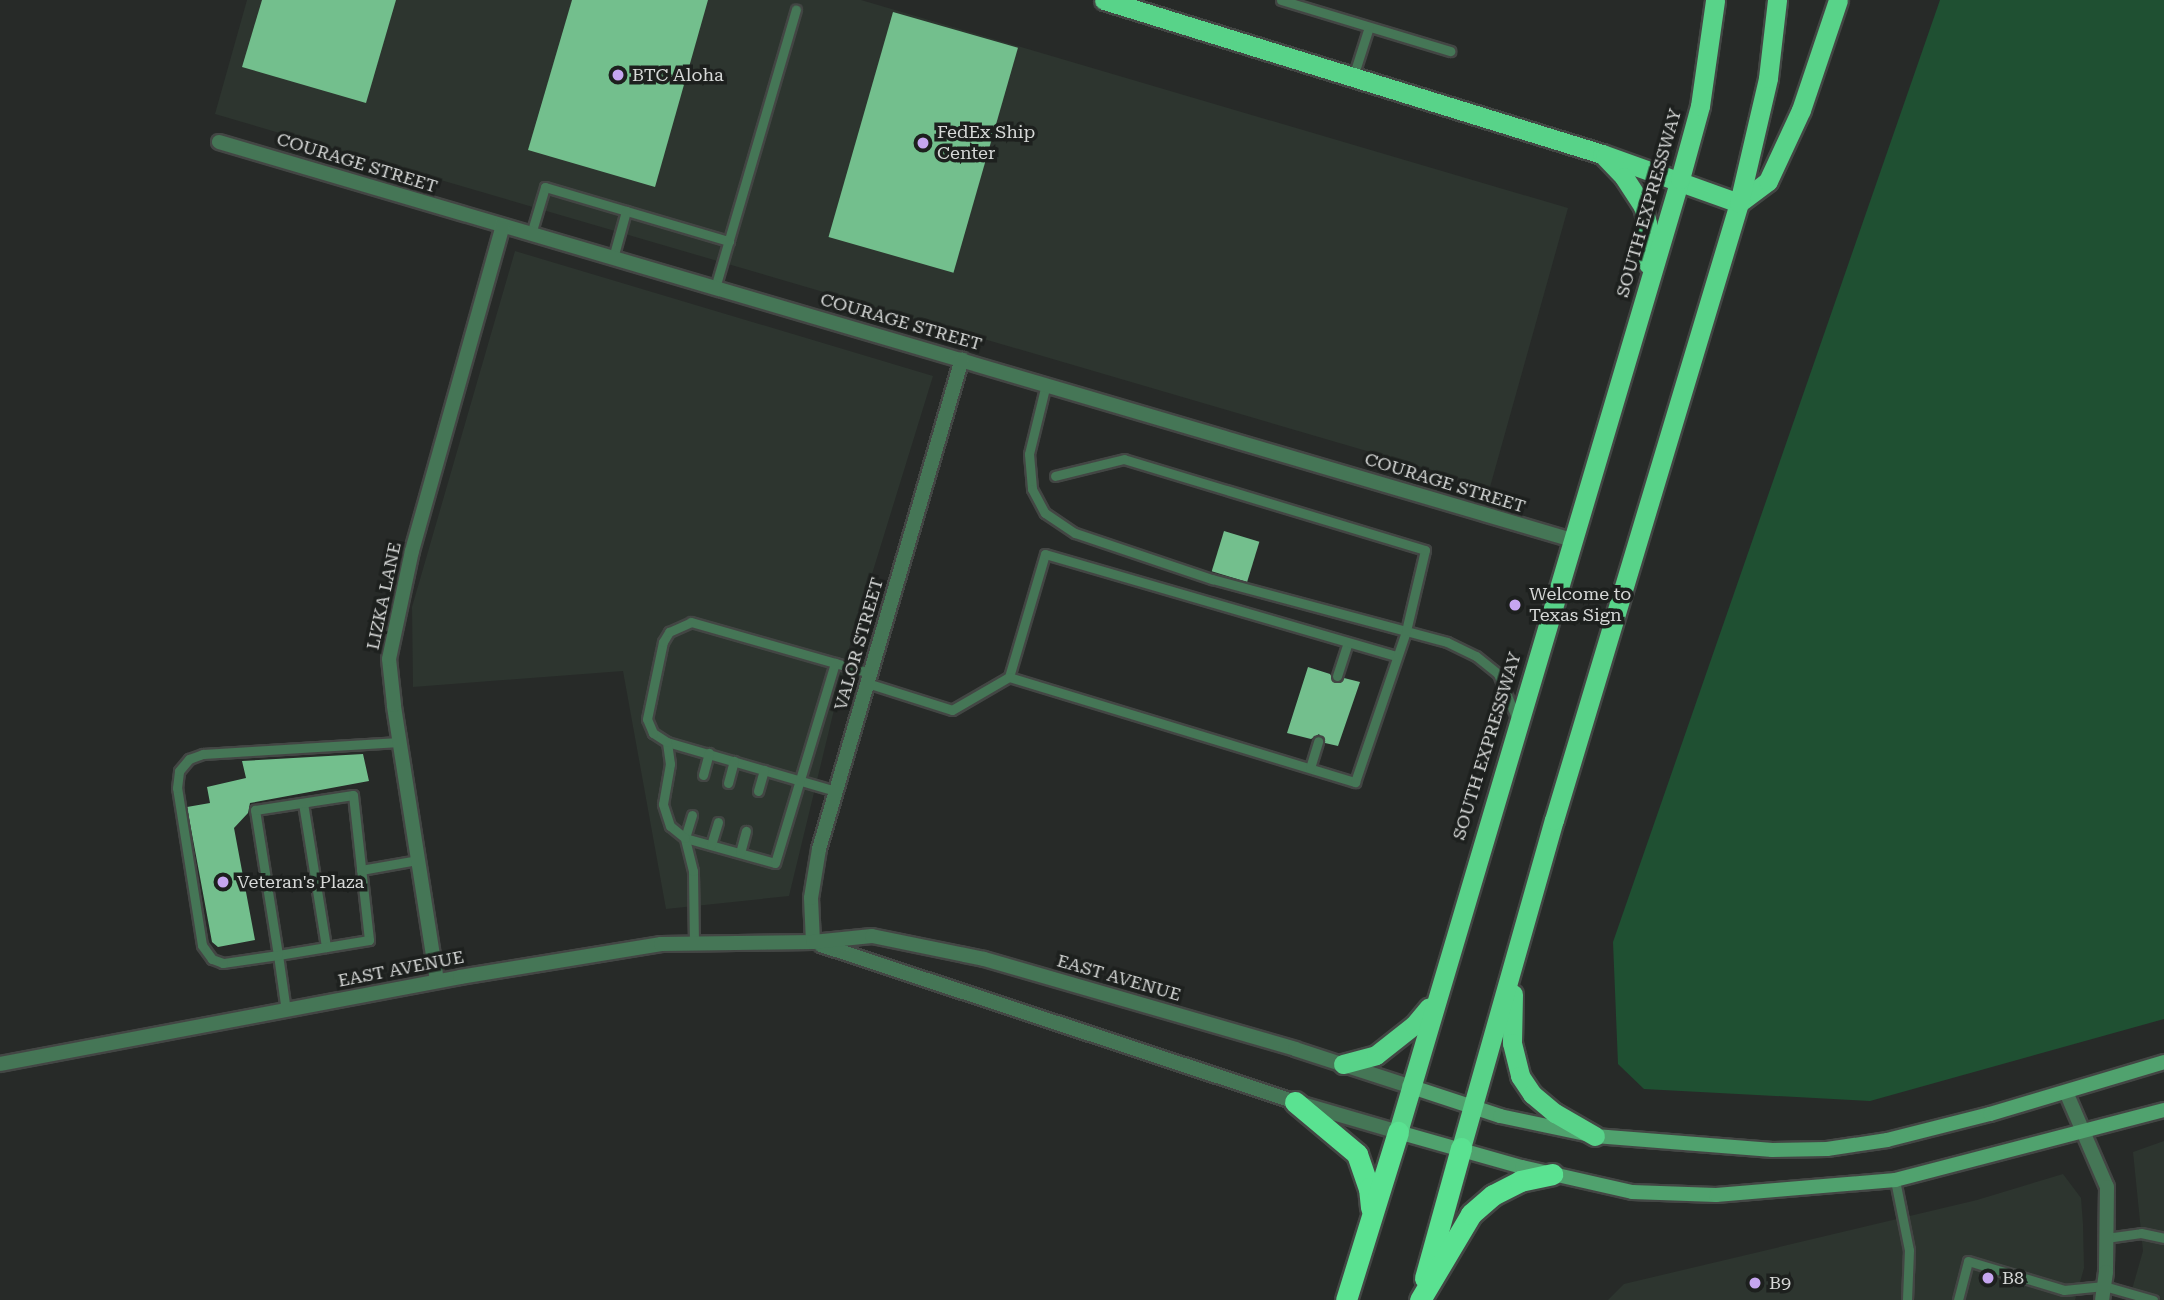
<!DOCTYPE html>
<html>
<head>
<meta charset="utf-8">
<style>
	body { margin:0 }
	#map { position:relative; width:2164px; height:1300px; overflow:hidden; background:#272a28; font-family:"Roboto Serif",serif }
	div>[style] { position:absolute }
	.built>* { inset:0; background:#2d352f }
	.green>* { inset:0; background:#1f5032 }
	.building>* { inset:0; background:#73bf8d; transform-origin:0 0 }
	.roads { filter:drop-shadow(2px 0 #434644) drop-shadow(-2px 0 #434644) drop-shadow(0 2px #434644) drop-shadow(0 -2px #434644) }
	.service>* { height:9px; margin:-4.5px; padding:0 4.5px; transform-origin:4.5px; border-radius:4.5px; background:#457656 }
	.minor>* { height:14px; margin:-7px; padding:0 7px; transform-origin:7px; border-radius:7px; background:#457656 }
	.tertiary>* { height:14px; margin:-7px; padding:0 7px; transform-origin:7px; border-radius:7px; background:#457656 }
	.secondary>* { height:14px; margin:-7px; padding:0 7px; transform-origin:7px; border-radius:7px; background:#50a26e }
	.trunk>* { height:19px; margin:-9.5px; padding:0 9.5px; transform-origin:9.5px; border-radius:9.5px; background:#58d389 }
	.motorway>* { height:21px; margin:-10.5px; padding:0 10.5px; transform-origin:10.5px; border-radius:10.5px; background:#5ae291 }
	.dots>* { width:19px; height:19px; translate:-50% -50%; box-sizing:border-box; border:4px solid #1d201e; border-radius:50% }
	span { translate:-50% -50%; white-space:nowrap; text-align:center; line-height:1.15; -webkit-text-stroke:7px #1d201e; paint-order:stroke }
	.poi-label { font-size:18px; color:#d6d8d7 }
	.left { translate:0 -50%; text-align:left }
	.street-label { font-size:18px; color:#d6d8d7 }
</style>
</head>
<body>
<div id="map">
	<div class="built">
		<div style="clip-path:polygon(247px 0,861px 0,1568px 208px,1490px 487px,215px 114px)"></div>
		<div style="clip-path:polygon(515px 251px,933px 376px,848px 652px,789px 896px,666px 909px,623px 671px,413px 687px,412px 607px)"></div>
		<div style="clip-path:polygon(2164px 1141px,2164px 1300px,2129px 1300px,2143px 1251px,2133px 1152px)"></div>
		<div style="clip-path:polygon(2063px 1174px,2081px 1198px,2083px 1224px,2084px 1268px,2075px 1300px,1608px 1300px,1624px 1284px,1977px 1200px)"></div>
	</div>
	<div class="green">
		<div style="clip-path:polygon(1940px 0,2164px 0,2164px 1019px,1870px 1101px,1644px 1089px,1618px 1064px,1613px 942px)"></div>
	</div>
	<div class="building">
		<div style="clip-path:polygon(262px 0,396px 0,366px 103px,242px 67px)"></div>
		<div style="clip-path:polygon(572px 0,708px 0,655px 187px,528px 150px)"></div>
		<div style="left:893px;top:12px;width:130px;height:234px;rotate:16deg"></div>
		<div style="left:1224px;top:531px;width:37px;height:42px;rotate:17deg"></div>
		<div style="clip-path:polygon(1308px 667px,1330px 674px,1335px 683px,1344px 678px,1360px 682px,1338px 746px,1325px 743px,1319px 734px,1311px 739px,1287px 733px)"></div>
		<div style="clip-path:polygon(363px 754px,369px 781px,250px 803px,248px 813px,234px 828px,255px 940px,218px 947px,212px 942px,187px 807px,210px 803px,207px 787px,246px 778px,242px 761px)"></div>
	</div>
	<div class="roads">
		<div class="service">
			<div style="left:1281px;top:0;width:177px;rotate:16.8deg"></div>
			<div style="left:1353px;top:77px;width:52px;rotate:-72.3deg"></div>
			<div style="left:531px;top:234px;width:49px;rotate:-73.4deg"></div>
			<div style="left:545px;top:187px;width:192px;rotate:16.4deg"></div>
			<div style="left:613px;top:258px;width:49px;rotate:-74.5deg"></div>
			<div style="left:715px;top:288px;width:290px;rotate:-73.8deg"></div>
			<div style="left:1046px;top:384px;width:72px;rotate:103.7deg"></div>
			<div style="left:1029px;top:454px;width:35px;rotate:85deg"></div>
			<div style="left:1032px;top:489px;width:27px;rotate:62deg"></div>
			<div style="left:1045px;top:513px;width:36px;rotate:34deg"></div>
			<div style="left:1075px;top:533px;width:145px;rotate:18.6deg"></div>
			<div style="left:1212px;top:579px;width:243px;rotate:15deg"></div>
			<div style="left:1447px;top:642px;width:32px;rotate:26deg"></div>
			<div style="left:1476px;top:656px;width:28px;rotate:39deg"></div>
			<div style="left:1498px;top:674px;width:47px;rotate:67.3deg"></div>
			<div style="left:1337px;top:676px;width:35px;rotate:-72deg"></div>
			<div style="left:1009px;top:677px;width:128px;rotate:-73.7deg"></div>
			<div style="left:1045px;top:554px;width:366px;rotate:16.2deg"></div>
			<div style="left:867px;top:683px;width:89px;rotate:17.6deg"></div>
			<div style="left:952px;top:710px;width:66px;rotate:-30.1deg"></div>
			<div style="left:1009px;top:677px;width:362px;rotate:16.9deg"></div>
			<div style="left:1355px;top:782px;width:159px;rotate:-71.3deg"></div>
			<div style="left:1406px;top:631px;width:83px;rotate:-76.8deg"></div>
			<div style="left:1425px;top:550px;width:314px;rotate:-163.2deg"></div>
			<div style="left:1124px;top:459px;width:71px;rotate:166.2deg"></div>
			<div style="left:667px;top:742px;width:176px;rotate:16.2deg"></div>
			<div style="left:1310px;top:768px;width:28px;rotate:-73deg"></div>
			<div style="left:703px;top:775px;width:23px;rotate:-75deg"></div>
			<div style="left:728px;top:783px;width:23px;rotate:-75deg"></div>
			<div style="left:758px;top:791px;width:22px;rotate:-74deg"></div>
			<div style="left:303px;top:803px;width:146px;rotate:80.9deg"></div>
			<div style="left:692px;top:815px;width:24px;rotate:107deg"></div>
			<div style="left:685px;top:838px;width:93px;rotate:15.5deg"></div>
			<div style="left:775px;top:863px;width:209px;rotate:-73.3deg"></div>
			<div style="left:711px;top:845px;width:24px;rotate:-73deg"></div>
			<div style="left:740px;top:853px;width:23px;rotate:-75deg"></div>
			<div style="left:361px;top:870px;width:58px;rotate:-10deg"></div>
			<div style="left:694px;top:944px;width:73px;rotate:-90.8deg"></div>
			<div style="left:693px;top:871px;width:34px;rotate:-104deg"></div>
			<div style="left:685px;top:838px;width:19px;rotate:-141deg"></div>
			<div style="left:670px;top:826px;width:23px;rotate:-108deg"></div>
			<div style="left:663px;top:804px;width:41px;rotate:-80.1deg"></div>
			<div style="left:670px;top:764px;width:22px;rotate:-98deg"></div>
			<div style="left:667px;top:742px;width:17px;rotate:-147deg"></div>
			<div style="left:653px;top:733px;width:15px;rotate:-113deg"></div>
			<div style="left:647px;top:719px;width:79px;rotate:-78.3deg"></div>
			<div style="left:663px;top:642px;width:12px;rotate:-59deg"></div>
			<div style="left:669px;top:632px;width:24px;rotate:-24deg"></div>
			<div style="left:691px;top:622px;width:186px;rotate:15.9deg"></div>
			<div style="left:286px;top:1011px;width:57px;rotate:-98.1deg"></div>
			<div style="left:278px;top:955px;width:147px;rotate:-99deg"></div>
			<div style="left:255px;top:810px;width:99px;rotate:-8.7deg"></div>
			<div style="left:353px;top:795px;width:146px;rotate:83.7deg"></div>
			<div style="left:369px;top:940px;width:92px;rotate:170.6deg"></div>
			<div style="left:278px;top:955px;width:56px;rotate:171.7deg"></div>
			<div style="left:223px;top:963px;width:12px;rotate:-160deg"></div>
			<div style="left:212px;top:959px;width:17px;rotate:-126deg"></div>
			<div style="left:202px;top:945px;width:159px;rotate:-99deg"></div>
			<div style="left:177px;top:788px;width:17px;rotate:-83deg"></div>
			<div style="left:179px;top:771px;width:16px;rotate:-50deg"></div>
			<div style="left:189px;top:759px;width:15px;rotate:-20deg"></div>
			<div style="left:203px;top:754px;width:196px;rotate:-3.5deg"></div>
			<div style="left:1895px;top:1180px;width:71px;rotate:78.7deg"></div>
			<div style="left:1909px;top:1250px;width:50px;rotate:92.3deg"></div>
			<div style="left:2106px;top:1238px;width:35px;rotate:-8deg"></div>
			<div style="left:2141px;top:1233px;width:24px;rotate:12deg"></div>
			<div style="left:1958px;top:1300px;width:40px;rotate:-75.6deg"></div>
			<div style="left:1968px;top:1261px;width:100px;rotate:16.8deg"></div>
			<div style="left:2064px;top:1290px;width:40px;rotate:-5.7deg"></div>
			<div style="left:2104px;top:1286px;width:51px;rotate:15.9deg"></div>
		</div>
		<div class="minor">
			<div style="left:219px;top:142px;width:1410px;rotate:16.39deg"></div>
			<div style="left:813px;top:942px;width:44px;rotate:-92.6deg"></div>
			<div style="left:811px;top:898px;width:50px;rotate:-80.7deg"></div>
			<div style="left:819px;top:849px;width:510px;rotate:-73.73deg"></div>
			<div style="left:437px;top:981px;width:279px;rotate:-98.9deg"></div>
			<div style="left:394px;top:705px;width:46px;rotate:-96.2deg"></div>
			<div style="left:389px;top:659px;width:110px;rotate:-78deg"></div>
			<div style="left:412px;top:551px;width:337px;rotate:-74.4deg"></div>
		</div>
		<div class="tertiary">
			<div style="left:821px;top:945px;width:499px;rotate:18.3deg"></div>
			<div style="left:1295px;top:1102px;width:107px;rotate:16.2deg"></div>
			<div style="left:0;top:1064px;width:468px;rotate:-10.7deg"></div>
			<div style="left:460px;top:977px;width:204px;rotate:-9.3deg"></div>
			<div style="left:661px;top:944px;width:152px;rotate:-0.8deg"></div>
			<div style="left:813px;top:942px;width:59px;rotate:-5.8deg"></div>
			<div style="left:872px;top:936px;width:114px;rotate:11.6deg"></div>
			<div style="left:984px;top:959px;width:324px;rotate:16.1deg"></div>
			<div style="left:1295px;top:1049px;width:120px;rotate:18deg"></div>
			<div style="left:2066px;top:1092px;width:103px;rotate:66.7deg"></div>
			<div style="left:2107px;top:1187px;width:85px;rotate:90.7deg"></div>
			<div style="left:2106px;top:1272px;width:28px;rotate:98deg"></div>
		</div>
		<div class="secondary">
			<div style="left:1409px;top:1086px;width:96px;rotate:18.2deg"></div>
			<div style="left:1500px;top:1116px;width:97px;rotate:11.9deg"></div>
			<div style="left:1595px;top:1136px;width:178px;rotate:4.5deg"></div>
			<div style="left:1772px;top:1150px;width:55px;rotate:-1deg"></div>
			<div style="left:1827px;top:1149px;width:61px;rotate:-8.5deg"></div>
			<div style="left:1887px;top:1140px;width:106px;rotate:-14.2deg"></div>
			<div style="left:1990px;top:1114px;width:182px;rotate:-16.6deg"></div>
			<div style="left:1398px;top:1132px;width:129px;rotate:15.8deg"></div>
			<div style="left:1522px;top:1167px;width:113px;rotate:12.8deg"></div>
			<div style="left:1632px;top:1192px;width:84px;rotate:2deg"></div>
			<div style="left:1716px;top:1195px;width:180px;rotate:-4.8deg"></div>
			<div style="left:1895px;top:1180px;width:278px;rotate:-14.6deg"></div>
		</div>
		<div class="trunk">
			<div style="left:1104px;top:0;width:521px;rotate:17.18deg"></div>
			<div style="left:1602px;top:154px;width:145px;rotate:19.7deg"></div>
			<div style="left:1605px;top:157px;width:28px;rotate:46deg"></div>
			<div style="left:1624px;top:177px;width:35px;rotate:57deg"></div>
			<div style="left:1643px;top:206px;width:18px;rotate:77deg"></div>
			<div style="left:1647px;top:224px;width:40px;rotate:88.6deg"></div>
			<div style="left:1739px;top:203px;width:36px;rotate:-37deg"></div>
			<div style="left:1768px;top:181px;width:78px;rotate:-65.1deg"></div>
			<div style="left:1801px;top:110px;width:116px;rotate:-71.4deg"></div>
			<div style="left:1513px;top:994px;width:49px;rotate:91.2deg"></div>
			<div style="left:1512px;top:1043px;width:34px;rotate:76deg"></div>
			<div style="left:1520px;top:1076px;width:22px;rotate:56deg"></div>
			<div style="left:1532px;top:1094px;width:30px;rotate:40deg"></div>
			<div style="left:1555px;top:1113px;width:46px;rotate:29.9deg"></div>
			<div style="left:1343px;top:1064px;width:34px;rotate:-15deg"></div>
			<div style="left:1376px;top:1055px;width:48px;rotate:-38.3deg"></div>
			<div style="left:1414px;top:1025px;width:23px;rotate:-50deg"></div>
			<div style="left:1398px;top:1132px;width:994px;rotate:-73.52deg"></div>
			<div style="left:1680px;top:179px;width:76px;rotate:-74.7deg"></div>
			<div style="left:1700px;top:106px;width:107px;rotate:-81.9deg"></div>
			<div style="left:1461px;top:1148px;width:341px;rotate:-74.2deg"></div>
			<div style="left:1554px;top:820px;width:644px;rotate:-73.31deg"></div>
			<div style="left:1739px;top:203px;width:128px;rotate:-76.9deg"></div>
			<div style="left:1768px;top:78px;width:79px;rotate:-83.4deg"></div>
		</div>
		<div class="motorway">
			<div style="left:1295px;top:1102px;width:81px;rotate:40deg"></div>
			<div style="left:1357px;top:1154px;width:36px;rotate:71deg"></div>
			<div style="left:1369px;top:1188px;width:20px;rotate:84deg"></div>
			<div style="left:1425px;top:1278px;width:135px;rotate:-74.5deg"></div>
			<div style="left:1346px;top:1300px;width:176px;rotate:-72.8deg"></div>
			<div style="left:1420px;top:1300px;width:100px;rotate:-59.3deg"></div>
			<div style="left:1471px;top:1214px;width:29px;rotate:-41deg"></div>
			<div style="left:1493px;top:1195px;width:30px;rotate:-27deg"></div>
			<div style="left:1520px;top:1181px;width:33px;rotate:-12deg"></div>
		</div>
	</div>
	<div class="dots">
		<div style="left:618px;top:75px;background:#c6a6f0"></div>
		<div style="left:923px;top:143px;background:#c6a6f0"></div>
		<div style="left:1515px;top:605px;background:#c6a6f0"></div>
		<div style="left:223px;top:882px;background:#c6a6f0"></div>
		<div style="left:1988px;top:1278px;background:#c6a6f0"></div>
		<div style="left:1755px;top:1283px;background:#c6a6f0"></div>
	</div>
	<div class="poi-label">
		<span class="left" style="left:632px;top:75px">BTC Aloha</span>
		<span class="left" style="left:937px;top:143px">FedEx Ship<br>Center</span>
		<span class="left" style="left:1529px;top:605px">Welcome to<br>Texas Sign</span>
		<span class="left" style="left:237px;top:882px">Veteran's Plaza</span>
		<span class="left" style="left:2002px;top:1278px">B8</span>
		<span class="left" style="left:1769px;top:1283px">B9</span>
	</div>
	<div class="street-label">
		<span style="left:357px;top:163px;rotate:17deg">COURAGE STREET</span>
		<span style="left:1649px;top:203px;rotate:-74deg">SOUTH EXPRESSWAY</span>
		<span style="left:901px;top:322px;rotate:16deg">COURAGE STREET</span>
		<span style="left:1445px;top:483px;rotate:17deg">COURAGE STREET</span>
		<span style="left:384px;top:596px;rotate:-78deg">LIZKA LANE</span>
		<span style="left:859px;top:644px;rotate:-74deg">VALOR STREET</span>
		<span style="left:1487px;top:746px;rotate:-73deg">SOUTH EXPRESSWAY</span>
		<span style="left:401px;top:969px;rotate:-11deg">EAST AVENUE</span>
		<span style="left:1119px;top:978px;rotate:16deg">EAST AVENUE</span>
	</div>
</div>
</body>
</html>
